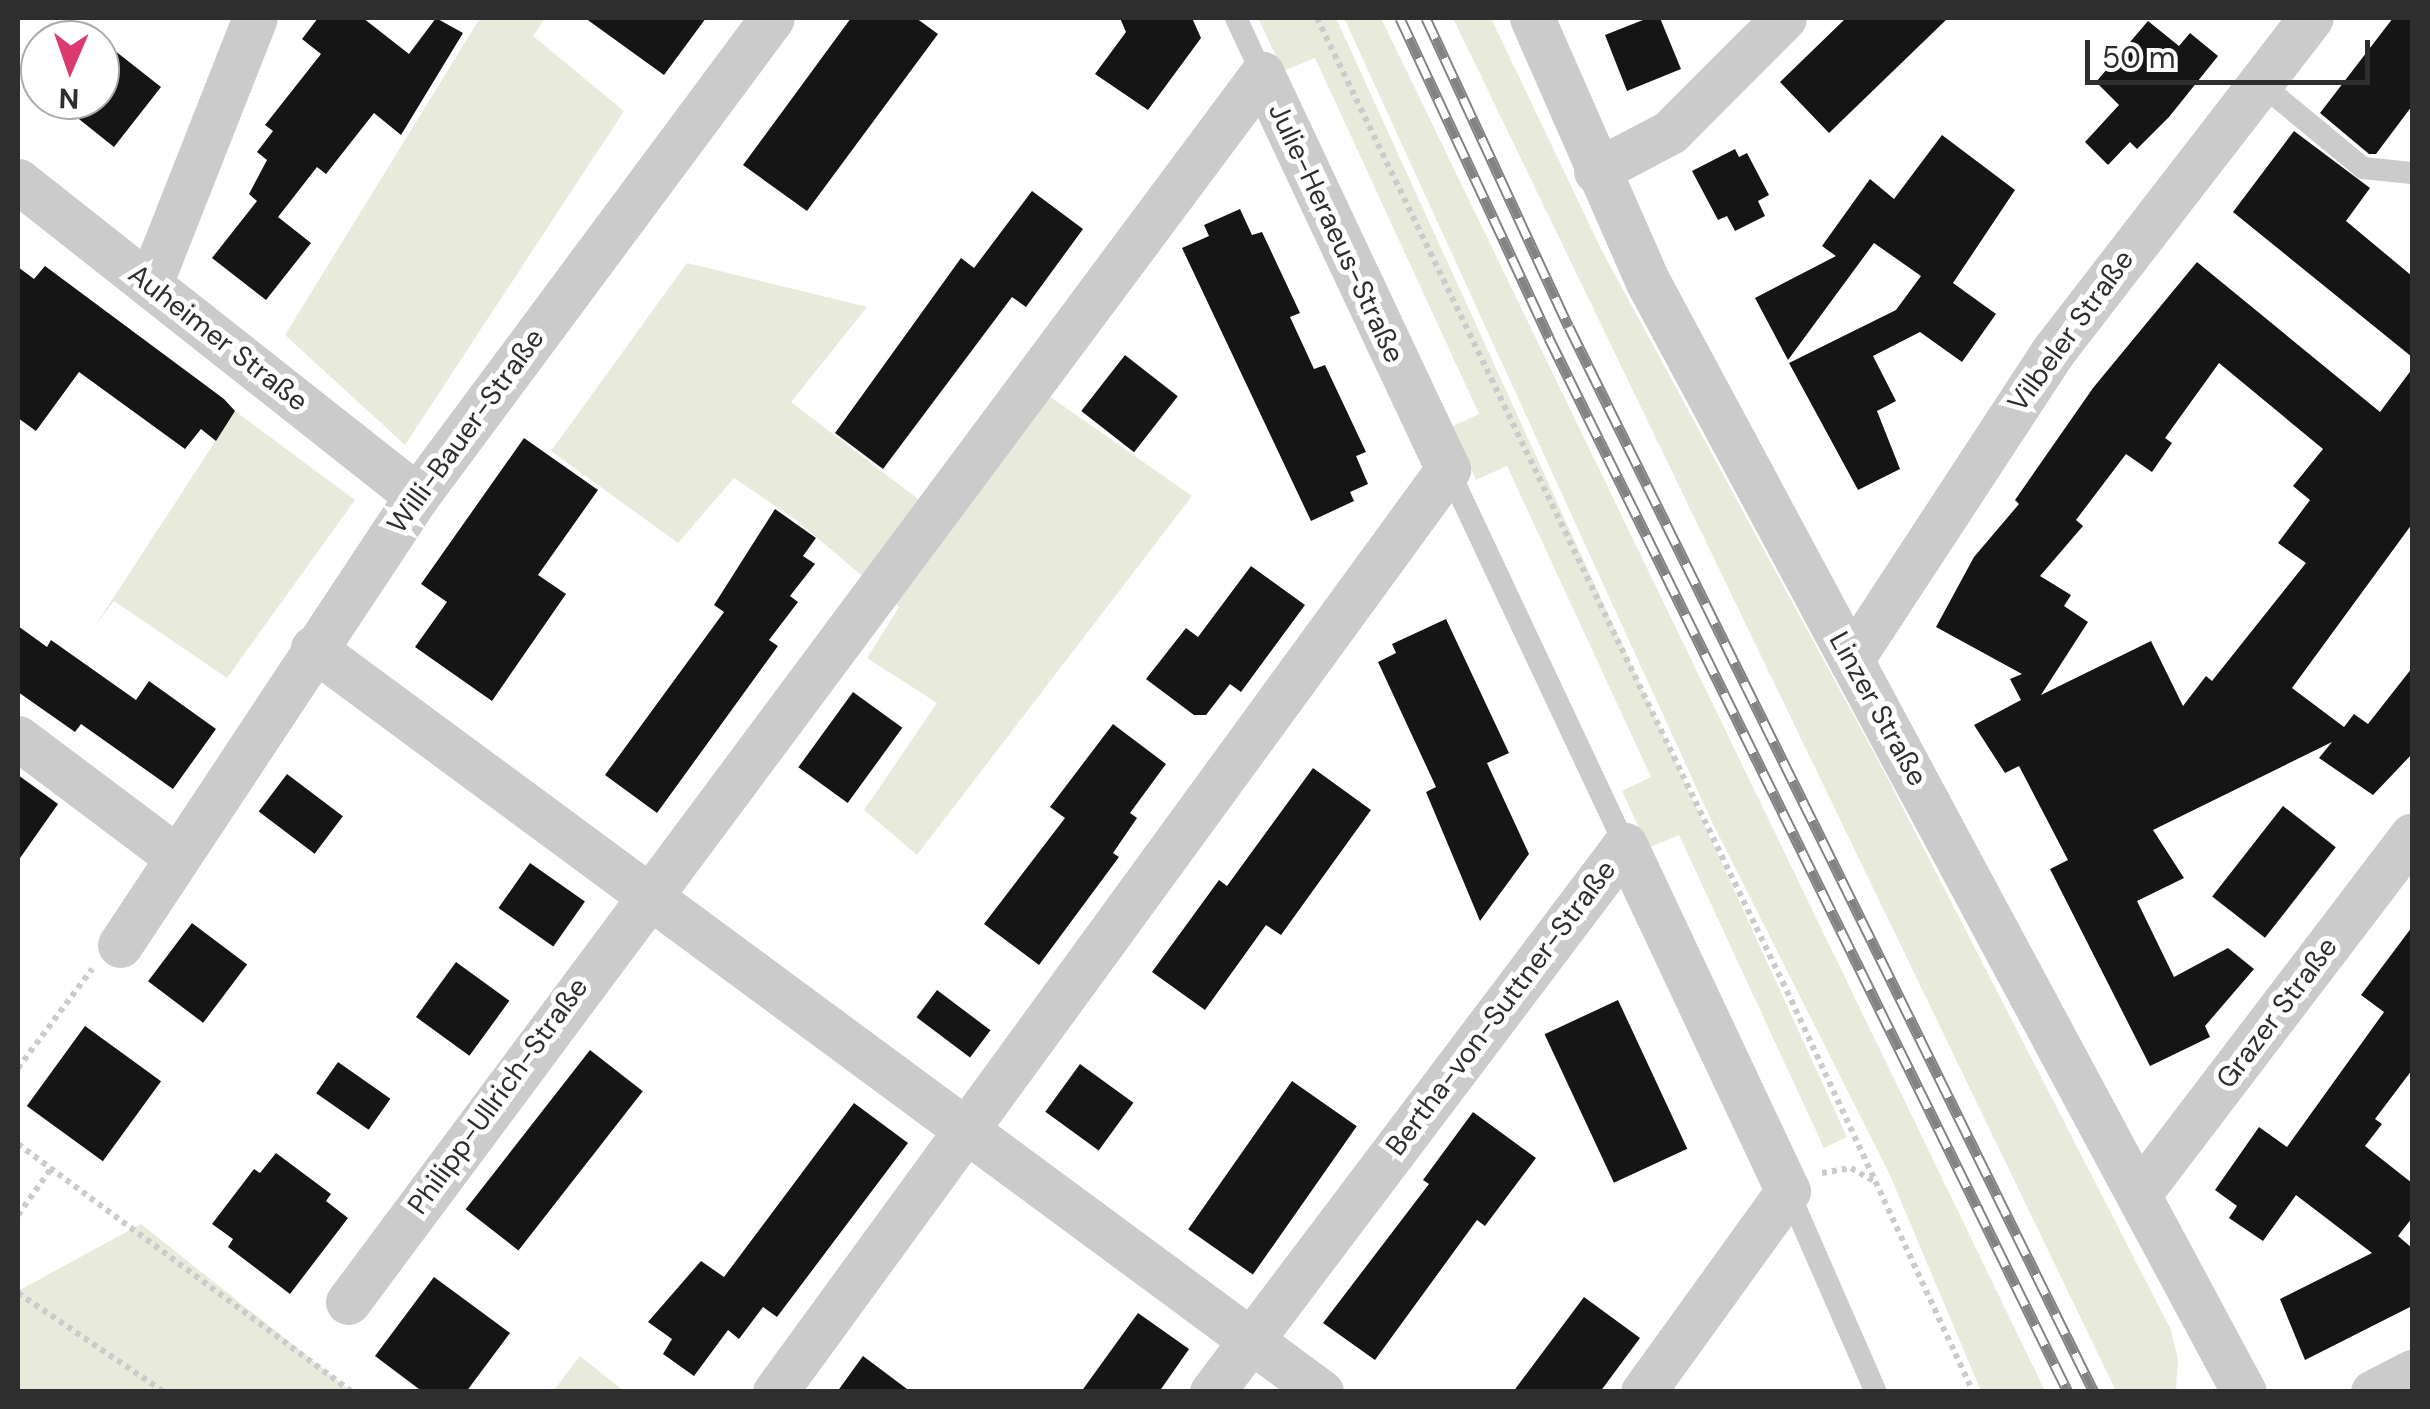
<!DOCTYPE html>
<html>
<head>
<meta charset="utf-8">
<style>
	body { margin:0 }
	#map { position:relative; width:2430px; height:1409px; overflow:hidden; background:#fff; font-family:"DM Sans",sans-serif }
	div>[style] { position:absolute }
	.green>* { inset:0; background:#e8ebdc }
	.building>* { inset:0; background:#151515; transform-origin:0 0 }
	.path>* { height:6px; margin-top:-3px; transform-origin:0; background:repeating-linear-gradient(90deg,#cbcbcb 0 5px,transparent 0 10px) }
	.lane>* { height:22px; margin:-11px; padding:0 11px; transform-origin:11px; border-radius:11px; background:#cbcbcb }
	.street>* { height:45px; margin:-22.5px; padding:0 22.5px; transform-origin:22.5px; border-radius:22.5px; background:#cbcbcb }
	.rail>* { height:11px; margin-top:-5.5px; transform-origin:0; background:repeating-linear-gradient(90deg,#fff 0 22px,#838383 0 44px); box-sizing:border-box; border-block:2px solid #838383 }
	span { translate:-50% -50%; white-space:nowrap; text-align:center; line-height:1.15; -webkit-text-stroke:10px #fff; paint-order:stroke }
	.street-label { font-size:28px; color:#2e2e2e }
	.frame { position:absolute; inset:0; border:20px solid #2e2e2e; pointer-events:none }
	.north { position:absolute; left:20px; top:20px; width:100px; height:100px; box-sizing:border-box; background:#fff; border:2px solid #ababab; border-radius:50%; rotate:182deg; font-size:28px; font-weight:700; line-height:40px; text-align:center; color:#2e2e2e }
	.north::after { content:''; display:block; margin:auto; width:35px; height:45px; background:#dc396f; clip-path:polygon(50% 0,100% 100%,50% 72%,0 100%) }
	.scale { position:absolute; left:2085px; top:40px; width:285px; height:45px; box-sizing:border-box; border:5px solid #2e2e2e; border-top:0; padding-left:12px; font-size:30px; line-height:35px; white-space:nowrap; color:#2e2e2e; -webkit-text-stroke:8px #fff; paint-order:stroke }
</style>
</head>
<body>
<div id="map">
	<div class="green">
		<div style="clip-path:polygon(480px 18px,545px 18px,533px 36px,624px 111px,405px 445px,285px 335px)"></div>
		<div style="clip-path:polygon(1258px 18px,1336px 18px,1847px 1137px,1824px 1148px,1679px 835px,1648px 848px,1622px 791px,1651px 777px,1507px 466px,1476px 480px,1451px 427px,1479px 414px,1315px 58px,1283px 71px)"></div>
		<div style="clip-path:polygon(1344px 18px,1381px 18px,2045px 1391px,1981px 1391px,1889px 1173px,1713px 824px)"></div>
		<div style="clip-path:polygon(1453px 18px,1491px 18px,1602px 251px,1886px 775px,2171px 1330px,2178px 1360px,2176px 1391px,2116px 1391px)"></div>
		<div style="clip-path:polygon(687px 263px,867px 307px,791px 402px,943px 518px,1042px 391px,1192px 496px,917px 855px,864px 810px,937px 703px,867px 658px,899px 607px,796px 520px,734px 478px,678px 543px,551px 451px)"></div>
		<div style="clip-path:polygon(235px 411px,355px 500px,227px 678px,114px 601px,95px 626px)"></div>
		<div style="clip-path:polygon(141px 1224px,351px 1391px,18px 1391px,18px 1291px)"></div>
		<div style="clip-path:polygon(580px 1356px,624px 1391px,553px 1391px)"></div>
	</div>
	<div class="building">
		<div style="clip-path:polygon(318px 18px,363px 18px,409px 54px,436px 18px,463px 33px,401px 135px,374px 113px,326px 174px,317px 167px,278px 217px,311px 243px,266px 300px,212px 258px,257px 201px,249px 194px,267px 160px,257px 152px,273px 131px,265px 125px,321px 54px,302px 39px)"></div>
		<div style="clip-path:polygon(585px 18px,706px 18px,664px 75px)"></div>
		<div style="clip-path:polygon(851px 18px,916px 18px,938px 34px,807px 211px,743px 165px)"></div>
		<div style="clip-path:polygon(1120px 18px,1192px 18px,1201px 38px,1148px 110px,1095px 74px,1126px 32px)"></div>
		<div style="clip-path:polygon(1648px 18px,1660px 18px,1681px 69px,1627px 91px,1605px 35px)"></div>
		<div style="clip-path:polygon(1846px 18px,1948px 18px,1829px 133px,1780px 82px)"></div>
		<div style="clip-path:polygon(2393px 18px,2412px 18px,2412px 106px,2376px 154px,2369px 154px,2320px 113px)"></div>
		<div style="clip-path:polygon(2148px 21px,2179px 46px,2190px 33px,2218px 56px,2169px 117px,2137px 149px,2130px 142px,2108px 165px,2085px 142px,2119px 105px,2096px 82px)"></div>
		<div style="clip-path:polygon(100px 39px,161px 87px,114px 147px,55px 100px,100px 100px)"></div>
		<div style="clip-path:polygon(2294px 131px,2370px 188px,2346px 221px,2412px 276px,2412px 357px,2233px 212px)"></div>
		<div style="clip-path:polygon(1942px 135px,2015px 190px,1953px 283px,1996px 314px,1962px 362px,1920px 332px,1873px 356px,1896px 401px,1877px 411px,1900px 469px,1858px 490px,1789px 363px,1896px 310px,1921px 276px,1874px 243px,1788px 360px,1755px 298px,1836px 256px,1822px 246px,1870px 179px,1894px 199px)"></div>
		<div style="clip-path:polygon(1735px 149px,1739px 157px,1747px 153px,1769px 195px,1758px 201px,1765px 216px,1735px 231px,1727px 216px,1718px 220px,1692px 171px)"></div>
		<div style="clip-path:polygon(1032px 191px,1083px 229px,1026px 307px,1012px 297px,883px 469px,835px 433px,961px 258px,974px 268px)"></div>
		<div style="clip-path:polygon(1240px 209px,1252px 235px,1262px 232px,1300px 313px,1290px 317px,1314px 369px,1325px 365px,1366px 452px,1356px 456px,1368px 484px,1350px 492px,1354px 501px,1311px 521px,1182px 248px,1209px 236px,1204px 225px)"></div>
		<div style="clip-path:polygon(evenodd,2197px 262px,2380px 412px,2412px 369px,2412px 524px,2292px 688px,2344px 727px,2354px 714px,2368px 724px,2412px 668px,2412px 754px,2373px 795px,2319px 758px,2332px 742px,2153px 830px,2184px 878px,2137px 901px,2174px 977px,2228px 948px,2254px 969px,2205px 1026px,2210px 1037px,2150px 1066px,2050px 869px,2068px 860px,2019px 766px,2005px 773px,1974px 725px,2021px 700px,2010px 679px,2022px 674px,1936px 627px,1974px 557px,2019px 504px,2015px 500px,2093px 388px,2197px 262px,2219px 363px,2323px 449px,2293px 486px,2310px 500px,2278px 543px,2306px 563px,2212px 681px,2206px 676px,2183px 706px,2151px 641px,2041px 695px,2088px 622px,2064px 606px,2071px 595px,2040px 576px,2083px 526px,2076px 520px,2126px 454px,2152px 472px,2172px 443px,2165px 438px,2219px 363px)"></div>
		<div style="clip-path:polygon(45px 266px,224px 399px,235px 411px,216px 441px,201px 429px,185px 449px,79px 372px,36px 431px,18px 418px,18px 267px,34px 279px)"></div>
		<div style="left:1125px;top:355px;width:67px;height:71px;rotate:38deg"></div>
		<div style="clip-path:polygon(524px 438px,598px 490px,538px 575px,566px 594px,492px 701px,415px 647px,447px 602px,421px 584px)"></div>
		<div style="clip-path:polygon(775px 509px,816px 538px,803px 556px,815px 564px,790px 596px,798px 602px,769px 640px,778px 646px,657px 813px,605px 775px,724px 612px,714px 605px)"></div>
		<div style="clip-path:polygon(1251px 566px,1305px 605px,1241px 692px,1230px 684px,1206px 715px,1194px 715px,1146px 679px,1186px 628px,1198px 637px)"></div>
		<div style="clip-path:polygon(1446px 619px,1509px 753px,1487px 763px,1529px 854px,1480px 921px,1426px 792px,1436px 787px,1378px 662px,1396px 653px,1392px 644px)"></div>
		<div style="clip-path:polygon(18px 626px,47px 647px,51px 640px,136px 700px,149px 681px,216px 729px,173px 789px,81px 724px,75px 732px,18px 692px)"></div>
		<div style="left:853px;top:692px;width:61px;height:93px;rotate:36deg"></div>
		<div style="clip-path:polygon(1113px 724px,1166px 764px,1130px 813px,1137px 818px,1113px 853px,1119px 857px,1039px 965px,984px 924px,1065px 818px,1050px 807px)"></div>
		<div style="clip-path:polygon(1313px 768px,1371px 810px,1281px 935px,1266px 925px,1205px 1010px,1152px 972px,1219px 880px,1227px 886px)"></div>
		<div style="left:287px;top:774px;width:70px;height:47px;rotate:37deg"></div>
		<div style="clip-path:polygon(18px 775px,58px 804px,18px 861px)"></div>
		<div style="left:2283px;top:806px;width:67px;height:115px;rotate:38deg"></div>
		<div style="left:530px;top:863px;width:67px;height:55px;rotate:35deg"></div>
		<div style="left:192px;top:923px;width:69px;height:73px;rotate:37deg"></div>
		<div style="clip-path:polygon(2412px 927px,2412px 1070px,2375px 1119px,2382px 1124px,2365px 1146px,2412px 1183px,2412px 1218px,2398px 1236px,2412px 1248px,2412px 1306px,2305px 1360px,2280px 1299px,2372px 1253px,2296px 1195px,2263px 1241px,2229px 1218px,2237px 1206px,2215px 1190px,2259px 1127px,2287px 1147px,2384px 1012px,2361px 995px)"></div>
		<div style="left:456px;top:962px;width:66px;height:68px;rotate:36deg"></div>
		<div style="left:937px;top:990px;width:67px;height:34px;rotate:37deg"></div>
		<div style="left:1618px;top:1000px;width:164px;height:81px;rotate:65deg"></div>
		<div style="left:85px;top:1026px;width:94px;height:99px;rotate:36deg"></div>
		<div style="left:590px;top:1050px;width:67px;height:202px;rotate:38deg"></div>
		<div style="left:338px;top:1062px;width:64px;height:38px;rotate:35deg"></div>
		<div style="left:1080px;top:1064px;width:66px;height:59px;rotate:36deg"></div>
		<div style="left:1292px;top:1081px;width:79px;height:181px;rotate:35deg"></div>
		<div style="clip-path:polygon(854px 1103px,908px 1143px,777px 1317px,763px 1307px,739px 1339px,728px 1330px,694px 1376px,663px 1354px,672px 1339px,648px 1322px,701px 1261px,724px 1277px)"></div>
		<div style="clip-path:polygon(1473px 1112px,1536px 1158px,1485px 1226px,1477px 1220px,1375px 1360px,1323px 1323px,1429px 1184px,1423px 1180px)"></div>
		<div style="clip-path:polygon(276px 1153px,331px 1194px,326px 1201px,348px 1218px,290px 1294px,228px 1247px,233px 1239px,212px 1224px,254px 1169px,260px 1173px)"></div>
		<div style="clip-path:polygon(434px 1277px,510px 1333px,466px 1392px,423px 1392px,375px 1356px)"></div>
		<div style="clip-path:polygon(1584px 1297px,1640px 1338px,1600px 1392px,1513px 1392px)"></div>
		<div style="clip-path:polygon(1138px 1313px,1189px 1349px,1159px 1392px,1081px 1392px)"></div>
		<div style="clip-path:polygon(863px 1356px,911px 1392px,837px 1392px)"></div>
	</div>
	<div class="path">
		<div style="left:1317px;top:18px;width:1081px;rotate:64.22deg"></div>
		<div style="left:1787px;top:991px;width:442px;rotate:65.1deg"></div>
		<div style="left:18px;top:1068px;width:124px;rotate:-53.2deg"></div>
		<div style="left:18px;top:1144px;width:416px;rotate:36.6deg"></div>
		<div style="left:1822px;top:1173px;width:29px;rotate:-10deg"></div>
		<div style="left:1851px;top:1168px;width:28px;rotate:30deg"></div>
		<div style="left:18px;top:1215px;width:55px;rotate:-54.6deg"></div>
		<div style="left:18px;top:1293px;width:176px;rotate:34.1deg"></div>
	</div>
	<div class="lane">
		<div style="left:1236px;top:18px;width:62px;rotate:65.1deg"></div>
		<div style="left:2260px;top:83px;width:134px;rotate:39.5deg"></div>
		<div style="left:2363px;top:168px;width:49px;rotate:5.8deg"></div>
		<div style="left:1448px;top:469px;width:416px;rotate:64.8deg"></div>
		<div style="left:1788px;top:1191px;width:219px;rotate:66.4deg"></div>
	</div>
	<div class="street">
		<div style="left:1532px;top:18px;width:288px;rotate:66.3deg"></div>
		<div style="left:1648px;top:282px;width:1260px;rotate:61.77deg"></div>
		<div style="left:1596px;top:171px;width:84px;rotate:-27.8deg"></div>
		<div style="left:1670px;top:132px;width:161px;rotate:-45deg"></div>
		<div style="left:18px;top:181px;width:508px;rotate:38.29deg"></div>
		<div style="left:150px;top:284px;width:286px;rotate:-68.5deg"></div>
		<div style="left:313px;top:648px;width:1253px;rotate:36.43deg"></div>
		<div style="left:1851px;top:660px;width:371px;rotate:-56.8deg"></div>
		<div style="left:2054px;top:350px;width:420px;rotate:-52.3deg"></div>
		<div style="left:18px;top:738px;width:195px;rotate:36.9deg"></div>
		<div style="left:120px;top:945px;width:538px;rotate:-56.52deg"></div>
		<div style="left:417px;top:496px;width:595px;rotate:-53.4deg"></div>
		<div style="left:2141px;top:1191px;width:447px;rotate:-52.7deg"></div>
		<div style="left:348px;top:1302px;width:1531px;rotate:-53.34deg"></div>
		<div style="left:1262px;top:74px;width:437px;rotate:64.8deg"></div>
		<div style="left:1448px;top:469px;width:1142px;rotate:126.1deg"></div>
		<div style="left:1212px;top:1392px;width:685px;rotate:-52.95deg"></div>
		<div style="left:1625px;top:845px;width:382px;rotate:64.8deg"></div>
		<div style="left:1788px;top:1191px;width:248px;rotate:125.8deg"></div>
		<div style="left:2373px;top:1392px;width:44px;rotate:-27.1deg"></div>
	</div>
	<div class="rail">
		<div style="left:1400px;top:18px;width:353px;rotate:65deg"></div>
		<div style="left:1549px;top:338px;width:1175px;rotate:63.78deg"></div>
		<div style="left:1426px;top:18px;width:340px;rotate:65.2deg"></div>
		<div style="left:1569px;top:327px;width:1187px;rotate:63.76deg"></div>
	</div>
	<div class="street-label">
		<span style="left:1336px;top:233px;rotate:65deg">Julie-Heraeus-Straße</span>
		<span style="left:2071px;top:331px;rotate:-54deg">Vilbeler Straße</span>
		<span style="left:218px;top:338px;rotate:38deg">Auheimer Straße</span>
		<span style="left:466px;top:431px;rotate:-54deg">Willi-Bauer-Straße</span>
		<span style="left:1878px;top:709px;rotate:61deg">Linzer Straße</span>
		<span style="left:1501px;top:1008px;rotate:-53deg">Bertha-von-Suttner-Straße</span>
		<span style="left:2277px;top:1013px;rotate:-53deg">Grazer Straße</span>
		<span style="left:498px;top:1096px;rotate:-54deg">Philipp-Ullrich-Straße</span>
	</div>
	<div class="frame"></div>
	<div class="north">N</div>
	<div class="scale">50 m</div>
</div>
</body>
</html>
